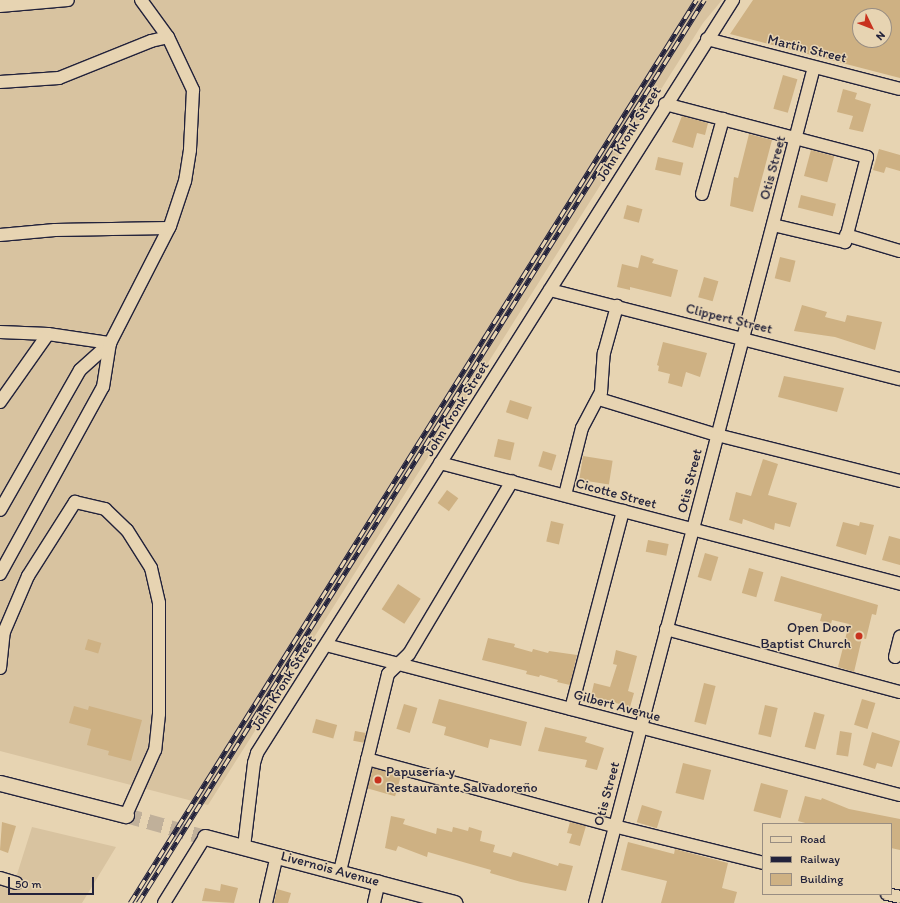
<!DOCTYPE html>
<html>
<head>
<meta charset="utf-8">
<style>
	body { margin:0 }
	#map { position:relative; width:900px; height:903px; overflow:hidden; background:#e7d4b2; font-family:Itim,sans-serif }
	div>[style] { position:absolute }
	.built>* { inset:0; background:#d8c3a0 }
	.building>* { inset:0; background:#ceb183; transform-origin:0 0 }
	.major-tunnel>* { height:15px; margin-top:-7.5px; transform-origin:0; background:repeating-linear-gradient(90deg,#c0b09a 0 15px,transparent 0 23px) }
	.roads { filter:drop-shadow(1px 0 #22223b) drop-shadow(-1px 0 #22223b) drop-shadow(0 1px #22223b) drop-shadow(0 -1px #22223b) }
	.minor>* { height:12px; margin:-6px; padding:0 6px; transform-origin:6px; border-radius:6px; background:#e7d4b2 }
	.major>* { height:15px; margin:-7.5px; padding:0 7.5px; transform-origin:7.5px; border-radius:7.5px; background:#e7d4b2 }
	.rail>* { height:4.5px; margin-top:-2.25px; transform-origin:0; background:repeating-linear-gradient(90deg,#e7d4b2 0 9px,#22223b 0 18px); box-sizing:border-box; border-block:1px solid #22223b }
	.dots>* { width:11px; height:11px; translate:-50% -50%; box-sizing:border-box; border:2px solid #e7d4b2; border-radius:50% }
	span { translate:-50% -50%; white-space:nowrap; text-align:center; line-height:1.15; -webkit-text-stroke:3px #e7d4b2; paint-order:stroke }
	.street-label { font-size:14px; color:#22223b }
	.poi-label { font-size:14px; color:#22223b }
	.right { translate:-100% -50%; text-align:right }
	.left { translate:0 -50%; text-align:left }
	.legend { position:absolute; left:762px; top:823px; width:130px; height:72px; box-sizing:border-box; background:#e7d4b2; border:1px solid #988d82; margin:0; padding:5px 7px; list-style:none; font-size:12px; color:#22223b }
	.legend li { display:flex; align-items:center; gap:8px; height:20px }
	.legend b { width:20px; border:1px solid #988d82 }
	.north { position:absolute; left:852px; top:8px; width:40px; height:40px; box-sizing:border-box; background:#e7d4b2; border:1px solid #988d82; border-radius:50%; rotate:133deg; font-size:11px; font-weight:700; line-height:16px; text-align:center; color:#22223b }
	.north::after { content:''; display:block; margin:auto; width:14px; height:18px; background:#c8321e; clip-path:polygon(50% 0,100% 100%,50% 72%,0 100%) }
	.scale { position:absolute; left:8px; top:877px; width:86px; height:18px; box-sizing:border-box; border:2px solid #22223b; border-top:0; padding-left:5px; font-size:12px; line-height:14px; white-space:nowrap; color:#22223b; -webkit-text-stroke:3px #e7d4b2; paint-order:stroke }
</style>
</head>
<body>
<div id="map">
	<div class="built">
		<div style="clip-path:polygon(0 0,722px 0,703px 23px,208px 805px,0 751px)"></div>
		<div style="clip-path:polygon(32px 827px,116px 847px,82px 903px,0 903px,0 884px,13px 887px)"></div>
	</div>
	<div class="building">
		<div style="clip-path:polygon(evenodd,753px 0,900px 0,900px 78px,730px 34px,753px 0,860px 16px,884px 16px,884px 40px,860px 40px,860px 16px)"></div>
		<div style="left:783px;top:75px;width:15px;height:35px;rotate:16deg"></div>
		<div style="clip-path:polygon(843px 89px,857px 93px,855px 99px,871px 104px,863px 132px,849px 129px,853px 116px,837px 112px)"></div>
		<div style="clip-path:polygon(682px 116px,708px 123px,705px 135px,697px 133px,693px 148px,672px 142px)"></div>
		<div style="clip-path:polygon(749px 134px,772px 140px,753px 212px,730px 206px,734px 177px,738px 178px)"></div>
		<div style="clip-path:polygon(879px 149px,900px 155px,900px 171px,886px 167px,884px 173px,873px 170px)"></div>
		<div style="left:811px;top:150px;width:24px;height:27px;rotate:15deg"></div>
		<div style="left:658px;top:157px;width:26px;height:13px;rotate:13deg"></div>
		<div style="left:801px;top:195px;width:36px;height:13px;rotate:14deg"></div>
		<div style="left:627px;top:205px;width:16px;height:14px;rotate:15deg"></div>
		<div style="clip-path:polygon(641px 255px,654px 259px,652px 263px,678px 270px,671px 297px,630px 287px,630px 290px,617px 287px,622px 264px,638px 268px)"></div>
		<div style="left:780px;top:257px;width:16px;height:22px;rotate:14deg"></div>
		<div style="left:704px;top:277px;width:15px;height:21px;rotate:16deg"></div>
		<div style="clip-path:polygon(802px 305px,827px 312px,825px 317px,845px 322px,847px 315px,882px 322px,875px 350px,835px 337px,794px 331px)"></div>
		<div style="clip-path:polygon(663px 342px,707px 353px,700px 377px,686px 372px,682px 387px,668px 383px,670px 374px,658px 371px,659px 366px,657px 365px)"></div>
		<div style="clip-path:polygon(784px 376px,844px 388px,837px 412px,778px 397px)"></div>
		<div style="left:510px;top:400px;width:23px;height:13px;rotate:18deg"></div>
		<div style="left:498px;top:439px;width:17px;height:18px;rotate:13deg"></div>
		<div style="left:543px;top:451px;width:14px;height:16px;rotate:17deg"></div>
		<div style="left:583px;top:456px;width:30px;height:24px;rotate:9deg"></div>
		<div style="clip-path:polygon(763px 459px,778px 464px,768px 495px,797px 503px,790px 527px,775px 523px,774px 530px,743px 519px,742px 524px,729px 520px,736px 492px,751px 496px)"></div>
		<div style="left:447px;top:490px;width:14px;height:16px;rotate:36deg"></div>
		<div style="left:551px;top:521px;width:13px;height:21px;rotate:13deg"></div>
		<div style="clip-path:polygon(843px 522px,859px 526px,860px 522px,874px 525px,866px 555px,836px 546px)"></div>
		<div style="clip-path:polygon(889px 536px,900px 539px,900px 565px,882px 560px)"></div>
		<div style="left:648px;top:540px;width:21px;height:12px;rotate:11deg"></div>
		<div style="left:705px;top:553px;width:14px;height:25px;rotate:17deg"></div>
		<div style="left:749px;top:568px;width:15px;height:26px;rotate:16deg"></div>
		<div style="clip-path:polygon(781px 576px,878px 605px,876px 615px,872px 614px,866px 639px,862px 638px,854px 672px,838px 667px,849px 624px,832px 620px,831px 624px,820px 621px,822px 614px,774px 601px)"></div>
		<div style="left:398px;top:584px;width:27px;height:30px;rotate:33deg"></div>
		<div style="clip-path:polygon(488px 638px,515px 644px,514px 647px,532px 652px,533px 649px,548px 653px,549px 651px,577px 655px,570px 685px,557px 682px,558px 680px,540px 675px,539px 677px,526px 674px,527px 671px,482px 660px)"></div>
		<div style="left:88px;top:639px;width:14px;height:11px;rotate:17deg"></div>
		<div style="clip-path:polygon(616px 650px,637px 656px,628px 691px,634px 693px,630px 707px,591px 696px,594px 683px,610px 687px,617px 665px,613px 664px)"></div>
		<div style="left:704px;top:683px;width:12px;height:40px;rotate:14deg"></div>
		<div style="clip-path:polygon(439px 699px,527px 722px,521px 746px,490px 739px,488px 748px,444px 735px,446px 727px,432px 723px)"></div>
		<div style="left:862px;top:699px;width:14px;height:27px;rotate:17deg"></div>
		<div style="left:404px;top:704px;width:14px;height:26px;rotate:17deg"></div>
		<div style="left:765px;top:705px;width:13px;height:30px;rotate:13deg"></div>
		<div style="clip-path:polygon(74px 706px,88px 710px,89px 706px,142px 720px,131px 761px,108px 755px,109px 751px,87px 745px,91px 729px,69px 723px)"></div>
		<div style="left:814px;top:712px;width:11px;height:36px;rotate:15deg"></div>
		<div style="left:316px;top:719px;width:22px;height:14px;rotate:16deg"></div>
		<div style="clip-path:polygon(545px 727px,587px 737px,585px 742px,604px 748px,597px 770px,585px 767px,587px 760px,538px 751px)"></div>
		<div style="left:355px;top:731px;width:11px;height:10px;rotate:10deg"></div>
		<div style="left:840px;top:731px;width:12px;height:24px;rotate:9deg"></div>
		<div style="clip-path:polygon(872px 732px,900px 741px,892px 767px,877px 763px,875px 769px,863px 765px)"></div>
		<div style="left:683px;top:763px;width:29px;height:31px;rotate:14deg"></div>
		<div style="left:373px;top:768px;width:29px;height:21px;rotate:16deg"></div>
		<div style="left:761px;top:783px;width:28px;height:29px;rotate:15deg"></div>
		<div style="clip-path:polygon(805px 796px,821px 800px,822px 798px,849px 809px,900px 819px,900px 850px,891px 848px,891px 824px,809px 824px,798px 821px)"></div>
		<div style="left:642px;top:805px;width:21px;height:18px;rotate:17deg"></div>
		<div style="clip-path:polygon(391px 816px,405px 819px,403px 824px,436px 834px,437px 828px,452px 832px,453px 827px,468px 831px,469px 827px,482px 831px,480px 841px,495px 845px,493px 852px,511px 857px,513px 852px,558px 866px,559px 863px,573px 866px,566px 891px,521px 882px,490px 873px,491px 870px,428px 852px,427px 857px,398px 846px,396px 851px,385px 848px)"></div>
		<div style="clip-path:polygon(2px 822px,16px 826px,8px 853px,0 850px)"></div>
		<div style="clip-path:polygon(570px 822px,586px 826px,580px 846px,569px 843px,572px 834px,567px 833px)"></div>
		<div style="clip-path:polygon(628px 842px,674px 854px,675px 849px,728px 863px,722px 888px,737px 892px,734px 903px,661px 903px,667px 881px,621px 870px)"></div>
		<div style="clip-path:polygon(221px 884px,238px 888px,234px 903px,202px 901px,205px 888px,220px 891px)"></div>
		<div style="clip-path:polygon(277px 889px,291px 893px,288px 903px,274px 903px)"></div>
	</div>
	<div class="major-tunnel">
		<div style="left:126px;top:815px;width:82px;rotate:15.6deg"></div>
	</div>
	<div class="roads">
		<div class="minor">
			<div style="left:141px;top:0;width:46px;rotate:53.9deg"></div>
			<div style="left:0;top:6px;width:68px;rotate:-5deg"></div>
			<div style="left:707px;top:39px;width:199px;rotate:14.5deg"></div>
			<div style="left:0;top:82px;width:59px;rotate:-3.9deg"></div>
			<div style="left:59px;top:78px;width:99px;rotate:-21.9deg"></div>
			<div style="left:151px;top:41px;width:17px;rotate:-13deg"></div>
			<div style="left:168px;top:37px;width:59px;rotate:64.7deg"></div>
			<div style="left:193px;top:90px;width:60px;rotate:92.9deg"></div>
			<div style="left:190px;top:150px;width:31px;rotate:99deg"></div>
			<div style="left:185px;top:181px;width:47px;rotate:108.4deg"></div>
			<div style="left:170px;top:226px;width:131px;rotate:117.1deg"></div>
			<div style="left:110px;top:343px;width:40px;rotate:138deg"></div>
			<div style="left:80px;top:370px;width:161px;rotate:119.7deg"></div>
			<div style="left:665px;top:104px;width:209px;rotate:14.7deg"></div>
			<div style="left:867px;top:157px;width:88px;rotate:104.5deg"></div>
			<div style="left:845px;top:242px;width:74px;rotate:-166.7deg"></div>
			<div style="left:702px;top:194px;width:78px;rotate:-74.4deg"></div>
			<div style="left:0;top:235px;width:55px;rotate:-5.2deg"></div>
			<div style="left:55px;top:230px;width:114px;rotate:-1deg"></div>
			<div style="left:846px;top:235px;width:56px;rotate:16.5deg"></div>
			<div style="left:550px;top:290px;width:361px;rotate:14.3deg"></div>
			<div style="left:0;top:332px;width:48px;rotate:2.4deg"></div>
			<div style="left:48px;top:334px;width:63px;rotate:8.3deg"></div>
			<div style="left:599px;top:399px;width:123px;rotate:17deg"></div>
			<div style="left:717px;top:435px;width:189px;rotate:14.1deg"></div>
			<div style="left:0;top:402px;width:83px;rotate:-54.8deg"></div>
			<div style="left:440px;top:463px;width:476px;rotate:14.7deg"></div>
			<div style="left:565px;top:495px;width:69px;rotate:-75.8deg"></div>
			<div style="left:582px;top:428px;width:41px;rotate:-62.2deg"></div>
			<div style="left:601px;top:392px;width:39px;rotate:-86deg"></div>
			<div style="left:604px;top:353px;width:49px;rotate:-74.5deg"></div>
			<div style="left:0;top:574px;width:213px;rotate:-61.2deg"></div>
			<div style="left:103px;top:387px;width:45px;rotate:-81deg"></div>
			<div style="left:666px;top:629px;width:242px;rotate:15.1deg"></div>
			<div style="left:326px;top:645px;width:593px;rotate:14.65deg"></div>
			<div style="left:895px;top:657px;width:21px;rotate:-76deg"></div>
			<div style="left:0;top:668px;width:36px;rotate:-84deg"></div>
			<div style="left:4px;top:632px;width:61px;rotate:-66.8deg"></div>
			<div style="left:28px;top:576px;width:88px;rotate:-57.6deg"></div>
			<div style="left:75px;top:502px;width:31px;rotate:13deg"></div>
			<div style="left:105px;top:509px;width:30px;rotate:44deg"></div>
			<div style="left:127px;top:530px;width:45px;rotate:57.7deg"></div>
			<div style="left:151px;top:568px;width:36px;rotate:77deg"></div>
			<div style="left:159px;top:603px;width:111px;rotate:90deg"></div>
			<div style="left:159px;top:714px;width:36px;rotate:96deg"></div>
			<div style="left:155px;top:750px;width:71px;rotate:114deg"></div>
			<div style="left:571px;top:709px;width:205px;rotate:-75.3deg"></div>
			<div style="left:367px;top:759px;width:256px;rotate:15.2deg"></div>
			<div style="left:614px;top:826px;width:154px;rotate:13.9deg"></div>
			<div style="left:244px;top:847px;width:85px;rotate:-83.2deg"></div>
			<div style="left:254px;top:763px;width:10px;rotate:-73deg"></div>
			<div style="left:257px;top:753px;width:891px;rotate:-57.7deg"></div>
			<div style="left:340px;top:871px;width:203px;rotate:-76.3deg"></div>
			<div style="left:388px;top:674px;width:29px;rotate:-44deg"></div>
			<div style="left:409px;top:654px;width:201px;rotate:-59.2deg"></div>
			<div style="left:0;top:878px;width:17px;rotate:17deg"></div>
			<div style="left:887px;top:894px;width:13px;rotate:13deg"></div>
			<div style="left:164px;top:903px;width:78px;rotate:-58.2deg"></div>
			<div style="left:266px;top:903px;width:49px;rotate:-77.1deg"></div>
			<div style="left:374px;top:903px;width:22px;rotate:-77deg"></div>
			<div style="left:595px;top:903px;width:864px;rotate:-75.32deg"></div>
		</div>
		<div class="major">
			<div style="left:0;top:783px;width:130px;rotate:14.3deg"></div>
			<div style="left:205px;top:837px;width:258px;rotate:14.8deg"></div>
		</div>
	</div>
	<div class="rail">
		<div style="left:130px;top:903px;width:1066px;rotate:-57.92deg"></div>
		<div style="left:138px;top:903px;width:1066px;rotate:-57.92deg"></div>
	</div>
	<div class="dots">
		<div style="left:859px;top:636px;background:#c8321e"></div>
		<div style="left:378px;top:780px;background:#c8321e"></div>
	</div>
	<div class="street-label">
		<span style="left:807px;top:49px;rotate:14deg">Martin Street</span>
		<span style="left:629px;top:134px;rotate:-58deg">John Kronk Street</span>
		<span style="left:773px;top:168px;rotate:-75deg">Otis Street</span>
		<span style="left:729px;top:319px;rotate:14deg">Clippert Street</span>
		<span style="left:457px;top:409px;rotate:-58deg">John Kronk Street</span>
		<span style="left:690px;top:481px;rotate:-76deg">Otis Street</span>
		<span style="left:616px;top:494px;rotate:15deg">Cicotte Street</span>
		<span style="left:284px;top:683px;rotate:-58deg">John Kronk Street</span>
		<span style="left:617px;top:706px;rotate:15deg">Gilbert Avenue</span>
		<span style="left:607px;top:794px;rotate:-75deg">Otis Street</span>
		<span style="left:330px;top:869px;rotate:15deg">Livernois Avenue</span>
	</div>
	<div class="poi-label">
		<span class="right" style="left:851px;top:636px">Open Door<br>Baptist Church</span>
		<span class="left" style="left:386px;top:780px">Papusería y<br>Restaurante Salvadoreño</span>
	</div>
	<ul class="legend">
	<li><b style="height:5px;background:#e7d4b2"></b>Road</li>
	<li><b style="height:5px;background:#22223b"></b>Railway</li>
	<li><b style="height:11px;background:#ceb183"></b>Building</li>
	</ul>
	<div class="north">N</div>
	<div class="scale">50 m</div>
</div>
</body>
</html>
